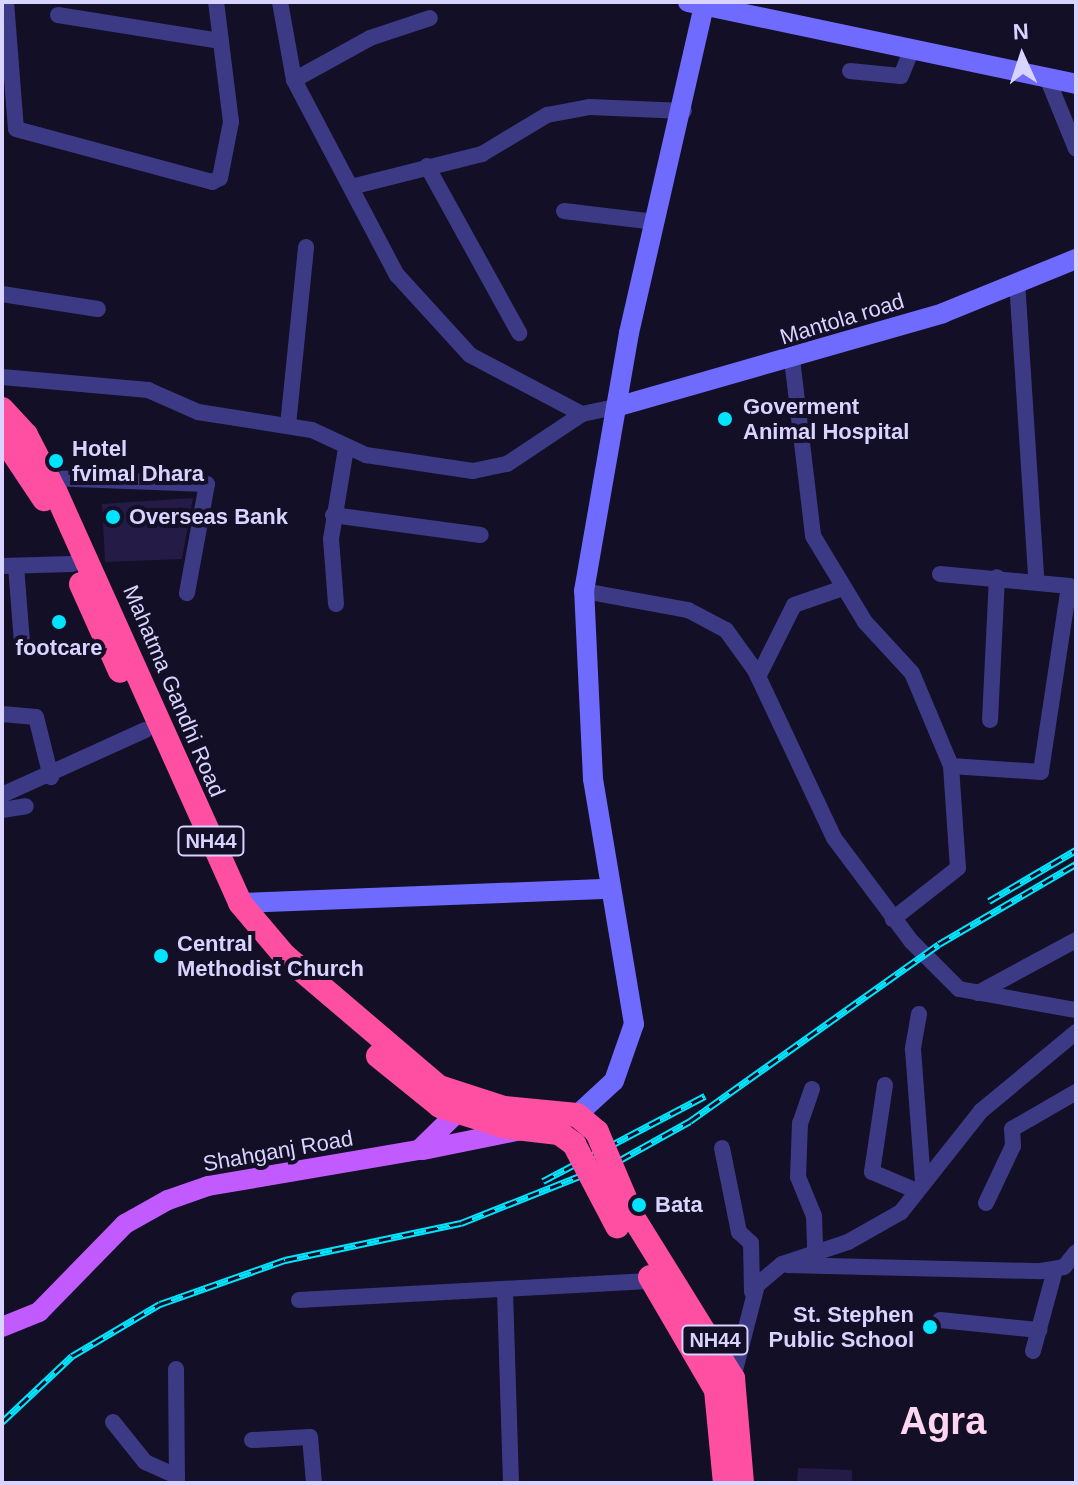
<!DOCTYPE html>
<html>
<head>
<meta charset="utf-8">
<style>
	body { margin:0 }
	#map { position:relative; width:1078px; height:1485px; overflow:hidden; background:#130f26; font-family:Helvetica,sans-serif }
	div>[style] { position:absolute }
	.building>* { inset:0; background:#241b47 }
	.street>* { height:16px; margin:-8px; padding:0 8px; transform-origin:8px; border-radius:8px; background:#3d3a85 }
	.secondary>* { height:20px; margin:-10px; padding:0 10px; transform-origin:10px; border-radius:10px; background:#6f6bff }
	.primary>* { height:20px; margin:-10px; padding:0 10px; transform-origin:10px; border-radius:10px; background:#c25bff }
	.highway>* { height:24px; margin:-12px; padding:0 12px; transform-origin:12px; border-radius:12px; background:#ff4fa3 }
	.rail>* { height:7px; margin-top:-3.5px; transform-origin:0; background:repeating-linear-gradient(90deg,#130f26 0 12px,#00e5ff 0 24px); box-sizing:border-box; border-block:2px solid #00e5ff }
	.highway-bridge>* { height:24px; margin:-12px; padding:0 12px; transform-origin:12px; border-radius:12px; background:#ff4fa3 }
	.dots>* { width:22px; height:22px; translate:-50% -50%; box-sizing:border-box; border:4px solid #130f26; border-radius:50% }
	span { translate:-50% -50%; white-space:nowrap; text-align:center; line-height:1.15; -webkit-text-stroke:8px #130f26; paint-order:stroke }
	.shield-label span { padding:2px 6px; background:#130f26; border:2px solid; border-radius:6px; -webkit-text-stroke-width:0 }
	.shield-label { font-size:20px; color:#d9d4ff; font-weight:700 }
	.street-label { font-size:22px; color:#d9d4ff }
	.poi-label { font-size:22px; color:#d9d4ff; font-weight:700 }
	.left { translate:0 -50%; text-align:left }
	.right { translate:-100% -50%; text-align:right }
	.town-label { font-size:38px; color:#ffd6f0; font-weight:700 }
	.frame { position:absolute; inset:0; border:4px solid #d9d4ff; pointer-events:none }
	.north { position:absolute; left:982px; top:16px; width:80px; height:80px; -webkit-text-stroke:6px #130f26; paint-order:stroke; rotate:357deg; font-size:22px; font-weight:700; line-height:32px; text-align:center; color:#d9d4ff }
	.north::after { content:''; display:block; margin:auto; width:28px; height:36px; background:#d9d4ff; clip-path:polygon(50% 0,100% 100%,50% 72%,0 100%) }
</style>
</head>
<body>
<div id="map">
	<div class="building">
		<div style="clip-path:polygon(193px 498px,182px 559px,105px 562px,102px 504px)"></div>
		<div style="clip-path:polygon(798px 1468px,852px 1470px,852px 1483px,797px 1483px)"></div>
	</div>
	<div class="street">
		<div style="left:6px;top:2px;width:127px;rotate:85.5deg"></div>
		<div style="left:16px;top:129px;width:203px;rotate:15.1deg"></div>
		<div style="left:212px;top:182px;width:9px;rotate:-27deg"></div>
		<div style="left:220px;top:178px;width:57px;rotate:-78.9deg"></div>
		<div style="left:231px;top:122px;width:121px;rotate:-97.1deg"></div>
		<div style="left:280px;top:2px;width:79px;rotate:79.8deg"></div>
		<div style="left:294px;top:80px;width:221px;rotate:62.2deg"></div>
		<div style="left:397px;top:275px;width:108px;rotate:47.6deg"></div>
		<div style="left:470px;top:355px;width:127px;rotate:27.8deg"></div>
		<div style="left:58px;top:15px;width:165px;rotate:9.1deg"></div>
		<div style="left:850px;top:71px;width:51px;rotate:5.6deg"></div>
		<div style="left:901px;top:76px;width:27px;rotate:-68deg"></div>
		<div style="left:294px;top:80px;width:87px;rotate:-28.9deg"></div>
		<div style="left:370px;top:38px;width:63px;rotate:-18.4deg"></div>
		<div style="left:1048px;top:80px;width:74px;rotate:67.9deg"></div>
		<div style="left:427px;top:166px;width:191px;rotate:61.1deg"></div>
		<div style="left:355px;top:186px;width:131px;rotate:-14.1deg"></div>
		<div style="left:482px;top:154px;width:76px;rotate:-31deg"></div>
		<div style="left:547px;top:115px;width:44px;rotate:-10.5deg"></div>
		<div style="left:590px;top:107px;width:94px;rotate:2.4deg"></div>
		<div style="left:564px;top:211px;width:92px;rotate:6.9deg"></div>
		<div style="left:1017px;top:281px;width:298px;rotate:86.3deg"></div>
		<div style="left:2px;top:294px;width:97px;rotate:8.9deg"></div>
		<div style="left:792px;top:359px;width:178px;rotate:83.2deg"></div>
		<div style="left:813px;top:536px;width:100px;rotate:58.8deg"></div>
		<div style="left:865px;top:622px;width:69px;rotate:47.3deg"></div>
		<div style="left:912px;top:673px;width:101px;rotate:67.2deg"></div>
		<div style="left:951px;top:766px;width:102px;rotate:86.1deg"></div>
		<div style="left:958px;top:868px;width:83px;rotate:141.9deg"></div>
		<div style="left:2px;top:377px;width:147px;rotate:5.1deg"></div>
		<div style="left:148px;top:390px;width:55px;rotate:23.7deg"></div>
		<div style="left:198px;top:412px;width:115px;rotate:9deg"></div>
		<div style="left:312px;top:430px;width:60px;rotate:24.8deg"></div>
		<div style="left:366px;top:455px;width:108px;rotate:8.5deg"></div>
		<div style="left:473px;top:471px;width:35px;rotate:-12deg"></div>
		<div style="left:507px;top:464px;width:90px;rotate:-33.7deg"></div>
		<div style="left:582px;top:414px;width:35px;rotate:-12deg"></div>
		<div style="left:288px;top:425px;width:179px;rotate:-84.2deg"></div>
		<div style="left:48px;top:478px;width:159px;rotate:2.2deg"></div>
		<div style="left:207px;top:484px;width:111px;rotate:100.4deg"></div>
		<div style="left:333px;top:515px;width:149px;rotate:7.7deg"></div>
		<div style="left:2px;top:566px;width:70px;rotate:-1.6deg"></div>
		<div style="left:16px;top:566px;width:77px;rotate:85.5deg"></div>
		<div style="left:940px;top:574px;width:130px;rotate:5.3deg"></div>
		<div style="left:1069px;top:586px;width:188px;rotate:98.6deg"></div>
		<div style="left:1041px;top:772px;width:90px;rotate:-176.2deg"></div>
		<div style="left:584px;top:591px;width:106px;rotate:10.4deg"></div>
		<div style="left:688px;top:610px;width:43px;rotate:27.8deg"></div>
		<div style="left:726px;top:630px;width:49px;rotate:54.1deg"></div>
		<div style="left:755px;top:670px;width:186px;rotate:64.8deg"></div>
		<div style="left:834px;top:838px;width:129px;rotate:53.2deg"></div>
		<div style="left:911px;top:941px;width:68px;rotate:45deg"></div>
		<div style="left:959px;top:989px;width:119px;rotate:10.2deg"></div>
		<div style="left:336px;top:604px;width:65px;rotate:-94.4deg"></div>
		<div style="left:331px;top:539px;width:92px;rotate:-80.6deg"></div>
		<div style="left:758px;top:677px;width:80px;rotate:-63.4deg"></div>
		<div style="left:794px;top:605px;width:52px;rotate:-19.1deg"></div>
		<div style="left:2px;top:714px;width:34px;rotate:5deg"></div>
		<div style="left:36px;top:717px;width:62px;rotate:76deg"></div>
		<div style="left:990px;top:720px;width:143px;rotate:-87.2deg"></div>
		<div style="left:2px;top:795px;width:157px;rotate:-24.4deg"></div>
		<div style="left:2px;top:810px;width:24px;rotate:-9deg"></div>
		<div style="left:978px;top:993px;width:111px;rotate:-28.4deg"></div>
		<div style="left:919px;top:1014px;width:36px;rotate:100deg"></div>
		<div style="left:913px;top:1049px;width:133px;rotate:85.7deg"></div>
		<div style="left:885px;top:1085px;width:88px;rotate:98.5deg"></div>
		<div style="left:872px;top:1172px;width:49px;rotate:22.9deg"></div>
		<div style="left:812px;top:1089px;width:36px;rotate:109deg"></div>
		<div style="left:800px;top:1123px;width:54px;rotate:92.1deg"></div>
		<div style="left:798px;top:1177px;width:42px;rotate:67.7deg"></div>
		<div style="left:814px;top:1216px;width:37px;rotate:88deg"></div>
		<div style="left:722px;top:1148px;width:86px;rotate:78.6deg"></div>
		<div style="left:739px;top:1232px;width:16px;rotate:43deg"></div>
		<div style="left:751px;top:1243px;width:49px;rotate:88.8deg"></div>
		<div style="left:986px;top:1203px;width:63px;rotate:-64.7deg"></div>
		<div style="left:1013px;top:1146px;width:17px;rotate:-93deg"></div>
		<div style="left:1012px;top:1129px;width:74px;rotate:-30deg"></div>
		<div style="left:787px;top:1265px;width:254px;rotate:1.4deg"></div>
		<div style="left:1041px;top:1271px;width:23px;rotate:-10deg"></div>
		<div style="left:1064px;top:1267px;width:19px;rotate:-51deg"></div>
		<div style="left:505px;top:1292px;width:191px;rotate:88.2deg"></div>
		<div style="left:299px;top:1300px;width:355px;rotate:-3.1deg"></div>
		<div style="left:940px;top:1320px;width:100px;rotate:5.8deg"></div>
		<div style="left:1033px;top:1351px;width:84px;rotate:-74.8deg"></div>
		<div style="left:176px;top:1369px;width:114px;rotate:89.5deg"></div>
		<div style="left:733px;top:1378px;width:96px;rotate:-75.5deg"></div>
		<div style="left:757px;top:1285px;width:33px;rotate:-40deg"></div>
		<div style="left:782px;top:1264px;width:70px;rotate:-18.4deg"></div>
		<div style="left:848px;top:1242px;width:61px;rotate:-29.5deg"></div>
		<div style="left:901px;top:1212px;width:129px;rotate:-51.6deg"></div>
		<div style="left:981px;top:1111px;width:124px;rotate:-39.7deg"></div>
		<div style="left:113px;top:1422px;width:51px;rotate:51.3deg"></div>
		<div style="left:145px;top:1462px;width:35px;rotate:24deg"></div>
		<div style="left:252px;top:1440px;width:58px;rotate:-3deg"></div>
		<div style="left:310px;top:1437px;width:46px;rotate:85deg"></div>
	</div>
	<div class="secondary">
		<div style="left:688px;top:2px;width:397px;rotate:11.9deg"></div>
		<div style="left:616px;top:407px;width:340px;rotate:-16deg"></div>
		<div style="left:943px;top:313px;width:144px;rotate:-22.1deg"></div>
		<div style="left:240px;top:903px;width:369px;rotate:-2.2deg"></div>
		<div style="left:577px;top:1115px;width:50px;rotate:-42.6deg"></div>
		<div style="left:614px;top:1081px;width:60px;rotate:-70.7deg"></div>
		<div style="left:634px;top:1024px;width:248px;rotate:-99.5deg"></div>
		<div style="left:593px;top:779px;width:188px;rotate:-92.7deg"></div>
		<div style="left:584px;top:591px;width:262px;rotate:-80.1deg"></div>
		<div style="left:629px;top:333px;width:340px;rotate:-77.1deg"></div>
	</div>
	<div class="primary">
		<div style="left:423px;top:1150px;width:100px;rotate:-11.5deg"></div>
		<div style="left:2px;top:1327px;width:40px;rotate:-22deg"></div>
		<div style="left:39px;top:1312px;width:123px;rotate:-45.7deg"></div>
		<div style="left:125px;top:1224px;width:49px;rotate:-29.2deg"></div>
		<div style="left:168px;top:1200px;width:42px;rotate:-19.3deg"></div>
		<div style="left:208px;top:1186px;width:214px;rotate:-9.7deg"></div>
		<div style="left:419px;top:1150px;width:67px;rotate:-44.4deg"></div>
	</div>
	<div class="highway">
		<div style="left:2px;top:409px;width:35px;rotate:47deg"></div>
		<div style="left:26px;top:435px;width:65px;rotate:62.7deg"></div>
		<div style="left:56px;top:493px;width:449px;rotate:65.8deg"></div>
		<div style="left:240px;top:903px;width:70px;rotate:49.7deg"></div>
		<div style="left:285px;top:956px;width:202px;rotate:40.4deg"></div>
		<div style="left:439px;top:1087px;width:68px;rotate:17.9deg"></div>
		<div style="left:504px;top:1108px;width:73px;rotate:5.5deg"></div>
		<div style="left:577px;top:1115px;width:26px;rotate:40deg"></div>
		<div style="left:2px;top:436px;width:76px;rotate:56.3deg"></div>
		<div style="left:81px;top:584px;width:95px;rotate:65.9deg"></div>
		<div style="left:378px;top:1056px;width:80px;rotate:38.9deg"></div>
		<div style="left:440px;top:1106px;width:70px;rotate:17.4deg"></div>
		<div style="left:507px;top:1127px;width:52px;rotate:6.6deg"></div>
		<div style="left:559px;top:1133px;width:19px;rotate:36deg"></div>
		<div style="left:633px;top:1217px;width:190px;rotate:58.2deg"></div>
		<div style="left:733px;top:1378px;width:105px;rotate:85.1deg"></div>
		<div style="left:650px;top:1277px;width:131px;rotate:59.7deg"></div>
		<div style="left:716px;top:1390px;width:93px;rotate:84.5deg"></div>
	</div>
	<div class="rail">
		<div style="left:989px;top:901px;width:101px;rotate:-30.4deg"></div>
		<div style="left:543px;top:1181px;width:183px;rotate:-27.7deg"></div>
		<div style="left:2px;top:1422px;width:96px;rotate:-43.3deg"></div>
		<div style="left:72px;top:1356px;width:102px;rotate:-30.6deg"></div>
		<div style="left:160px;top:1304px;width:133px;rotate:-19.4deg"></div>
		<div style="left:285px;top:1260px;width:180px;rotate:-11.9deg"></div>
		<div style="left:461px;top:1223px;width:171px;rotate:-21.6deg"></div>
		<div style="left:620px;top:1160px;width:80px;rotate:-29.1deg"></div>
		<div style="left:690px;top:1121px;width:305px;rotate:-35.4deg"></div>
		<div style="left:939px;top:944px;width:159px;rotate:-30.3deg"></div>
	</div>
	<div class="highway-bridge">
		<div style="left:597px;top:1132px;width:92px;rotate:67deg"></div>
		<div style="left:574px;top:1144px;width:93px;rotate:62.3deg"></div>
	</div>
	<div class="dots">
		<div style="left:725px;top:419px;background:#00e5ff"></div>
		<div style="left:56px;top:461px;background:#00e5ff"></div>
		<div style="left:113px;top:517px;background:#00e5ff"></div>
		<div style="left:59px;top:622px;background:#00e5ff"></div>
		<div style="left:161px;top:956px;background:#00e5ff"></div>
		<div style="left:639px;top:1205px;background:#00e5ff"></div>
		<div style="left:930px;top:1327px;background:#00e5ff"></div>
	</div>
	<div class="shield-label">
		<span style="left:211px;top:841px">NH44</span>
		<span style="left:715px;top:1340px">NH44</span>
	</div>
	<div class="street-label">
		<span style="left:842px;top:319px;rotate:-17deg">Mantola road</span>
		<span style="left:174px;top:691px;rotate:67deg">Mahatma Gandhi Road</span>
		<span style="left:278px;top:1151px;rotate:-10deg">Shahganj Road</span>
	</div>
	<div class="poi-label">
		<span class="left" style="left:743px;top:419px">Goverment<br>Animal Hospital</span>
		<span class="left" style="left:72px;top:461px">Hotel<br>fvimal Dhara</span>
		<span class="left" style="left:129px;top:517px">Overseas Bank</span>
		<span style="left:59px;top:648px">footcare</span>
		<span class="left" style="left:177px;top:956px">Central<br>Methodist Church</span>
		<span class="left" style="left:655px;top:1205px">Bata</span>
		<span class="right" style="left:914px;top:1327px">St. Stephen<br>Public School</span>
	</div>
	<div class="town-label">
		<span style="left:943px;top:1422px">Agra</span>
	</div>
	<div class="frame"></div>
	<div class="north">N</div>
</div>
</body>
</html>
